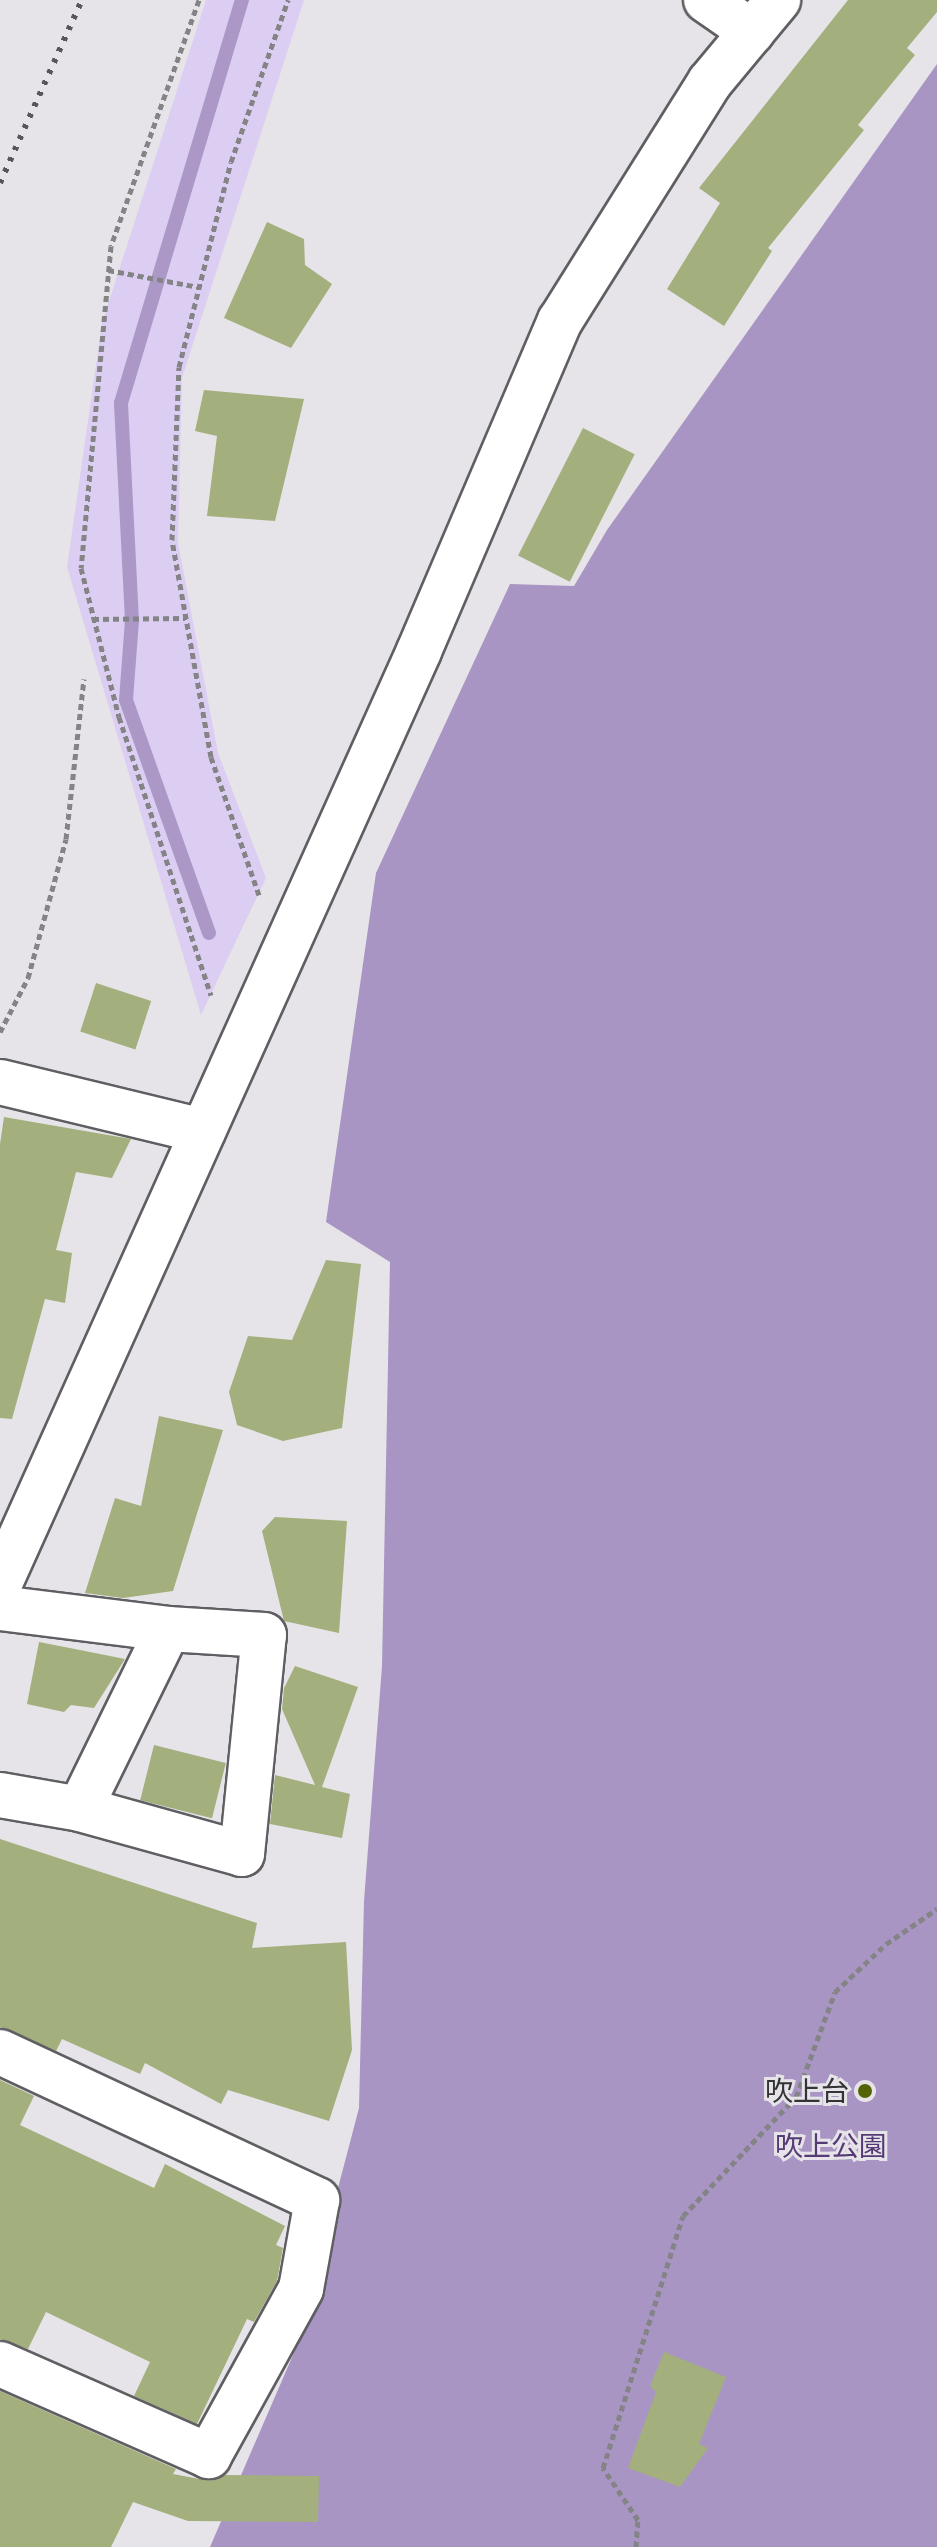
<!DOCTYPE html>
<html>
<head>
<meta charset="utf-8">
<style>
	body { margin:0 }
	#map { position:relative; width:937px; height:2547px; overflow:hidden; background:#e6e4e8; font-family:"Golos Text","Noto Sans JP",sans-serif }
	div>[style] { position:absolute }
	.green>* { inset:0; background:#dccef2 }
	.forest>* { inset:0; background:#a895c4 }
	.stream>* { height:14px; margin:-7px; padding:0 7px; transform-origin:7px; border-radius:7px; background:#ab98c6 }
	.building>* { inset:0; background:#a3af7d; transform-origin:0 0 }
	.path>* { height:5px; margin-top:-2.5px; transform-origin:0; background:repeating-linear-gradient(90deg,#848386 0 6px,transparent 0 10px) }
	.roads { filter:drop-shadow(2px 0 #5f5e62) drop-shadow(-2px 0 #5f5e62) drop-shadow(0 2px #5f5e62) drop-shadow(0 -2px #5f5e62) }
	.minor>* { height:44px; margin:-22px; padding:0 22px; transform-origin:22px; border-radius:22px; background:#fff }
	.rail>* { height:6px; margin-top:-3px; transform-origin:0; background:repeating-linear-gradient(90deg,#575658 0 4px,transparent 0 12px) }
	.dots>* { width:22px; height:22px; translate:-50% -50%; box-sizing:border-box; border:4px solid #e6e4e8; border-radius:50% }
	span { translate:-50% -50%; white-space:nowrap; text-align:center; line-height:1.15; -webkit-text-stroke:6px #e6e4e8; paint-order:stroke }
	.poi-label { font-size:28px; color:#343335 }
	.right { translate:-100% -50%; text-align:right }
	.park-label { font-size:28px; color:#553a75 }
</style>
</head>
<body>
<div id="map">
	<div class="green">
		<div style="clip-path:polygon(206px 0,304px 0,182px 378px,178px 543px,218px 753px,266px 878px,201px 1015px,67px 567px,102px 323px)"></div>
	</div>
	<div class="forest">
		<div style="clip-path:polygon(937px 64px,937px 2547px,210px 2547px,296px 2348px,359px 2108px,364px 1901px,382px 1666px,390px 1262px,326px 1222px,376px 873px,510px 584px,574px 586px,607px 530px)"></div>
	</div>
	<div class="stream">
		<div style="left:209px;top:933px;width:247px;rotate:-109.6deg"></div>
		<div style="left:126px;top:700px;width:79px;rotate:-85.7deg"></div>
		<div style="left:132px;top:621px;width:218px;rotate:-92.9deg"></div>
		<div style="left:121px;top:403px;width:421px;rotate:-73.3deg"></div>
	</div>
	<div class="building">
		<div style="clip-path:polygon(848px 0,937px 0,937px 12px,907px 48px,915px 55px,858px 125px,864px 130px,768px 248px,772px 251px,724px 326px,667px 289px,720px 203px,699px 188px)"></div>
		<div style="clip-path:polygon(267px 222px,304px 239px,305px 265px,332px 284px,291px 348px,224px 318px)"></div>
		<div style="clip-path:polygon(204px 390px,304px 399px,275px 521px,207px 516px,217px 436px,195px 431px)"></div>
		<div style="left:583px;top:428px;width:58px;height:143px;rotate:27deg"></div>
		<div style="left:96px;top:983px;width:58px;height:51px;rotate:18deg"></div>
		<div style="clip-path:polygon(4px 1117px,131px 1139px,112px 1178px,76px 1172px,56px 1250px,72px 1253px,65px 1303px,45px 1299px,12px 1419px,0 1418px,0 1144px)"></div>
		<div style="clip-path:polygon(326px 1260px,361px 1264px,342px 1428px,283px 1441px,237px 1425px,229px 1392px,248px 1336px,292px 1340px)"></div>
		<div style="clip-path:polygon(159px 1416px,223px 1430px,173px 1591px,123px 1598px,85px 1593px,115px 1498px,141px 1506px)"></div>
		<div style="clip-path:polygon(275px 1517px,347px 1521px,339px 1633px,284px 1621px,262px 1531px)"></div>
		<div style="clip-path:polygon(39px 1642px,85px 1651px,125px 1659px,94px 1708px,71px 1705px,64px 1712px,27px 1704px)"></div>
		<div style="clip-path:polygon(295px 1666px,358px 1687px,322px 1787px,350px 1794px,342px 1838px,270px 1824px,275px 1775px,315px 1785px,282px 1709px,284px 1688px)"></div>
		<div style="left:154px;top:1745px;width:74px;height:57px;rotate:14deg"></div>
		<div style="clip-path:polygon(0 1839px,257px 1923px,252px 1948px,346px 1942px,352px 2050px,329px 2121px,228px 2090px,221px 2104px,145px 2063px,140px 2074px,62px 2039px,56px 2051px,0 2027px)"></div>
		<div style="clip-path:polygon(0 2080px,34px 2096px,20px 2125px,154px 2188px,165px 2164px,285px 2226px,276px 2245px,283px 2248px,277px 2281px,254px 2322px,247px 2319px,197px 2424px,134px 2396px,150px 2362px,46px 2312px,28px 2349px,0 2339px)"></div>
		<div style="clip-path:polygon(664px 2352px,726px 2377px,699px 2444px,708px 2448px,680px 2487px,628px 2468px,656px 2392px,650px 2386px)"></div>
		<div style="clip-path:polygon(0 2391px,176px 2469px,173px 2474px,210px 2481px,225px 2475px,319px 2476px,318px 2522px,188px 2521px,133px 2502px,111px 2547px,0 2547px)"></div>
	</div>
	<div class="path">
		<div style="left:199px;top:0;width:261px;rotate:109.7deg"></div>
		<div style="left:111px;top:246px;width:323px;rotate:95.3deg"></div>
		<div style="left:81px;top:568px;width:154px;rotate:75.7deg"></div>
		<div style="left:119px;top:717px;width:293px;rotate:71.7deg"></div>
		<div style="left:108px;top:270px;width:93px;rotate:10.6deg"></div>
		<div style="left:93px;top:619px;width:92px;rotate:-0.6deg"></div>
		<div style="left:259px;top:895px;width:146px;rotate:-109.2deg"></div>
		<div style="left:211px;top:757px;width:220px;rotate:-100.2deg"></div>
		<div style="left:172px;top:540px;width:173px;rotate:-87.7deg"></div>
		<div style="left:179px;top:367px;width:211px;rotate:-75.8deg"></div>
		<div style="left:231px;top:162px;width:172px;rotate:-70.6deg"></div>
		<div style="left:0;top:1032px;width:61px;rotate:-62.6deg"></div>
		<div style="left:28px;top:978px;width:144px;rotate:-74.7deg"></div>
		<div style="left:66px;top:839px;width:161px;rotate:-83.6deg"></div>
		<div style="left:636px;top:2547px;width:27px;rotate:-86deg"></div>
		<div style="left:638px;top:2520px;width:63px;rotate:-123.9deg"></div>
		<div style="left:603px;top:2468px;width:264px;rotate:-72.4deg"></div>
		<div style="left:683px;top:2216px;width:164px;rotate:-46.5deg"></div>
		<div style="left:796px;top:2097px;width:112px;rotate:-69.6deg"></div>
		<div style="left:835px;top:1992px;width:70px;rotate:-43.3deg"></div>
		<div style="left:886px;top:1944px;width:62px;rotate:-34.5deg"></div>
	</div>
	<div class="roads">
		<div class="minor">
			<div style="left:706px;top:0;width:56px;rotate:34.8deg"></div>
			<div style="left:0;top:1082px;width:209px;rotate:13.6deg"></div>
			<div style="left:0;top:1583px;width:1022px;rotate:-65.79deg"></div>
			<div style="left:419px;top:651px;width:359px;rotate:-66.9deg"></div>
			<div style="left:560px;top:321px;width:282px;rotate:-57.9deg"></div>
			<div style="left:710px;top:82px;width:107px;rotate:-50.3deg"></div>
			<div style="left:0;top:1608px;width:169px;rotate:7.1deg"></div>
			<div style="left:168px;top:1629px;width:200px;rotate:116.1deg"></div>
			<div style="left:0;top:1795px;width:81px;rotate:9.9deg"></div>
			<div style="left:80px;top:1809px;width:168px;rotate:15.5deg"></div>
			<div style="left:242px;top:1854px;width:220px;rotate:-84.3deg"></div>
			<div style="left:264px;top:1635px;width:96px;rotate:-176.4deg"></div>
			<div style="left:0;top:2052px;width:350px;rotate:25deg"></div>
			<div style="left:317px;top:2200px;width:90px;rotate:100.2deg"></div>
			<div style="left:301px;top:2289px;width:191px;rotate:118.9deg"></div>
			<div style="left:209px;top:2456px;width:228px;rotate:-156.2deg"></div>
		</div>
	</div>
	<div class="rail">
		<div style="left:0;top:183px;width:201px;rotate:-65.9deg"></div>
	</div>
	<div class="dots">
		<div style="left:865px;top:2091px;background:#556307"></div>
	</div>
	<div class="poi-label">
		<span class="right" style="left:849px;top:2091px">吹上台</span>
	</div>
	<div class="park-label">
		<span style="left:831px;top:2146px">吹上公園</span>
	</div>
</div>
</body>
</html>
